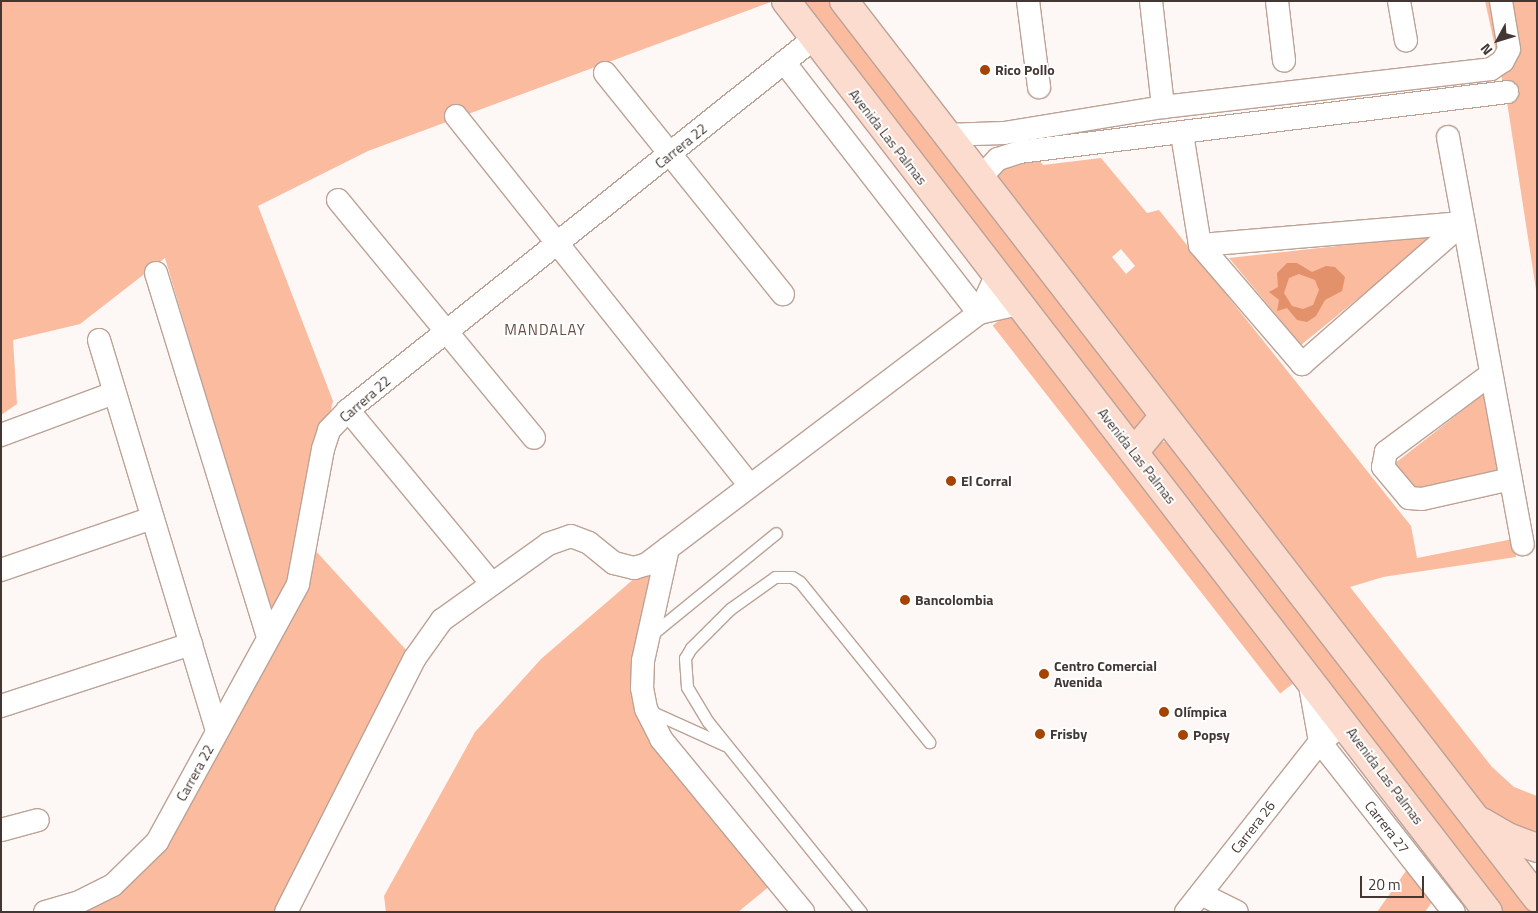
<!DOCTYPE html>
<html>
<head>
<meta charset="utf-8">
<style>
	body { margin:0 }
	#map { position:relative; width:1538px; height:913px; overflow:hidden; background:#fdf8f5; font-family:"Titillium Web",sans-serif }
	div>[style] { position:absolute }
	.green>* { inset:0; background:#fabb9e; transform-origin:0 0 }
	.water>* { inset:0; background:#e2916a }
	.roads { filter:drop-shadow(1px 0 #bda296) drop-shadow(-1px 0 #bda296) drop-shadow(0 1px #bda296) drop-shadow(0 -1px #bda296) }
	.lane>* { height:11px; margin:-5.5px; padding:0 5.5px; transform-origin:5.5px; border-radius:5.5px; background:#fff }
	.street>* { height:22px; margin:-11px; padding:0 11px; transform-origin:11px; border-radius:11px; background:#fff }
	.primary>* { height:28px; margin:-14px; padding:0 14px; transform-origin:14px; border-radius:14px; background:#fcdcce }
	.dots>* { width:14px; height:14px; translate:-50% -50%; box-sizing:border-box; border:2px solid #fff; border-radius:50% }
	span { translate:-50% -50%; white-space:nowrap; text-align:center; line-height:1.15; -webkit-text-stroke:4px #fff; paint-order:stroke }
	.poi-label { font-size:14px; color:#423732; font-weight:700 }
	.left { translate:0 -50%; text-align:left }
	.street-label { font-size:14px; color:#423732 }
	.neighbourhood-label { font-size:15px; color:#654e43; letter-spacing:1px }
	.frame { position:absolute; inset:0; border:2px solid #423732; pointer-events:none }
	.north { position:absolute; left:1473px; top:15px; width:50px; height:50px; -webkit-text-stroke:4px #fff; paint-order:stroke; rotate:231deg; font-size:14px; font-weight:700; line-height:20px; text-align:center; color:#423732 }
	.north::after { content:''; display:block; margin:auto; width:18px; height:22px; background:#423732; clip-path:polygon(50% 0,100% 100%,50% 72%,0 100%) }
	.scale { position:absolute; left:1360px; top:876px; width:64px; height:22px; box-sizing:border-box; border:2px solid #423732; border-top:0; padding-left:6px; font-size:15px; line-height:18px; white-space:nowrap; color:#423732; -webkit-text-stroke:4px #fff; paint-order:stroke }
</style>
</head>
<body>
<div id="map">
	<div class="green">
		<div style="clip-path:polygon(1px 1px,770px 1px,771px 2px,368px 151px,258px 206px,333px 401px,292px 580px,271px 617px,165px 258px,80px 324px,13px 340px,17px 404px,1px 415px)"></div>
		<div style="clip-path:polygon(802px 1px,829px 1px,1146px 413px,1148px 419px,1138px 430px,1129px 425px)"></div>
		<div style="clip-path:polygon(1485px 1px,1537px 1px,1537px 296px,1507px 102px)"></div>
		<div style="clip-path:polygon(evenodd,1037px 158px,1043px 165px,1101px 158px,1147px 213px,1159px 210px,1411px 526px,1417px 558px,1513px 539px,1516px 557px,1383px 577px,1350px 587px,1492px 767px,1514px 787px,1537px 796px,1537px 835px,1502px 820px,1478px 805px,995px 176px,1005px 165px,1037px 158px,1121px 249px,1135px 266px,1126px 274px,1112px 257px,1121px 249px)"></div>
		<div style="clip-path:polygon(1436px 235px,1301px 345px,1229px 258px)"></div>
		<div style="left:1010px;top:312px;width:467px;height:22px;rotate:52deg"></div>
		<div style="clip-path:polygon(1486px 392px,1499px 471px,1415px 492px,1394px 464px)"></div>
		<div style="clip-path:polygon(1158px 441px,1167px 442px,1171px 446px,1532px 912px,1503px 912px,1154px 459px,1152px 450px)"></div>
		<div style="clip-path:polygon(314px 549px,408px 652px,277px 912px,74px 912px,123px 889px)"></div>
		<div style="clip-path:polygon(654px 569px,633px 686px,771px 885px,738px 912px,386px 912px,384px 896px,475px 732px,541px 659px,636px 577px)"></div>
		<div style="clip-path:polygon(1408px 868px,1434px 899px,1425px 912px,1377px 912px)"></div>
	</div>
	<div class="water">
		<div style="clip-path:polygon(evenodd,1287px 263px,1297px 263px,1312px 272px,1326px 266px,1335px 267px,1345px 277px,1342px 291px,1325px 300px,1316px 316px,1307px 322px,1297px 320px,1287px 308px,1277px 311px,1279px 300px,1269px 292px,1278px 287px,1277px 273px,1287px 263px,1299px 274px,1315px 280px,1319px 290px,1313px 305px,1303px 309px,1292px 306px,1284px 293px,1289px 278px,1299px 274px)"></div>
	</div>
	<div class="roads">
		<div class="lane">
			<div style="left:651px;top:635px;width:161px;rotate:-39.2deg"></div>
			<div style="left:650px;top:711px;width:82px;rotate:24.4deg"></div>
			<div style="left:861px;top:912px;width:244px;rotate:-128.8deg"></div>
			<div style="left:708px;top:722px;width:41px;rotate:-121deg"></div>
			<div style="left:687px;top:687px;width:29px;rotate:-94deg"></div>
			<div style="left:685px;top:658px;width:12px;rotate:-59deg"></div>
			<div style="left:691px;top:648px;width:55px;rotate:-45deg"></div>
			<div style="left:730px;top:609px;width:55px;rotate:-35.4deg"></div>
			<div style="left:775px;top:577px;width:17px"></div>
			<div style="left:792px;top:577px;width:9px;rotate:32deg"></div>
			<div style="left:800px;top:582px;width:206px;rotate:51.1deg"></div>
		</div>
		<div class="street">
			<div style="left:1028px;top:1px;width:87px;rotate:82.7deg"></div>
			<div style="left:1151px;top:1px;width:107px;rotate:83.5deg"></div>
			<div style="left:1277px;top:1px;width:60px;rotate:83.3deg"></div>
			<div style="left:1399px;top:1px;width:40px;rotate:80deg"></div>
			<div style="left:784px;top:62px;width:318px;rotate:52.2deg"></div>
			<div style="left:605px;top:73px;width:284px;rotate:51.2deg"></div>
			<div style="left:456px;top:116px;width:471px;rotate:51.5deg"></div>
			<div style="left:1182px;top:134px;width:112px;rotate:80.8deg"></div>
			<div style="left:1200px;top:245px;width:157px;rotate:49.4deg"></div>
			<div style="left:1302px;top:364px;width:214px;rotate:-41.2deg"></div>
			<div style="left:945px;top:135px;width:59px;rotate:-1.9deg"></div>
			<div style="left:1004px;top:133px;width:161px;rotate:-9.3deg"></div>
			<div style="left:1163px;top:107px;width:330px;rotate:-6.6deg"></div>
			<div style="left:1491px;top:69px;width:14px;rotate:-34deg"></div>
			<div style="left:1503px;top:61px;width:13px;rotate:-63deg"></div>
			<div style="left:1509px;top:49px;width:49px;rotate:-99.5deg"></div>
			<div style="left:1448px;top:137px;width:414px;rotate:79.6deg"></div>
			<div style="left:980px;top:178px;width:26px;rotate:-47deg"></div>
			<div style="left:998px;top:159px;width:22px;rotate:-18deg"></div>
			<div style="left:1019px;top:152px;width:492px;rotate:-7deg"></div>
			<div style="left:338px;top:200px;width:308px;rotate:50.5deg"></div>
			<div style="left:1200px;top:245px;width:264px;rotate:-4.8deg"></div>
			<div style="left:156px;top:273px;width:382px;rotate:72.9deg"></div>
			<div style="left:979px;top:313px;width:41px;rotate:-65.3deg"></div>
			<div style="left:99px;top:340px;width:409px;rotate:73.2deg"></div>
			<div style="left:1491px;top:374px;width:131px;rotate:143.4deg"></div>
			<div style="left:1386px;top:452px;width:15px;rotate:101deg"></div>
			<div style="left:1383px;top:467px;width:40px;rotate:50deg"></div>
			<div style="left:1409px;top:498px;width:13px;rotate:4deg"></div>
			<div style="left:1422px;top:499px;width:91px;rotate:-12.7deg"></div>
			<div style="left:348px;top:410px;width:224px;rotate:50.4deg"></div>
			<div style="left:1px;top:435px;width:121px;rotate:-20.4deg"></div>
			<div style="left:668px;top:548px;width:116px;rotate:102.5deg"></div>
			<div style="left:643px;top:661px;width:27px;rotate:92deg"></div>
			<div style="left:642px;top:688px;width:21px;rotate:79deg"></div>
			<div style="left:646px;top:709px;width:34px;rotate:63deg"></div>
			<div style="left:661px;top:739px;width:224px;rotate:50.6deg"></div>
			<div style="left:1px;top:570px;width:160px;rotate:-19deg"></div>
			<div style="left:1309px;top:680px;width:63px;rotate:79.9deg"></div>
			<div style="left:1320px;top:742px;width:216px;rotate:51.8deg"></div>
			<div style="left:1px;top:706px;width:200px;rotate:-18.1deg"></div>
			<div style="left:1px;top:830px;width:38px;rotate:-15deg"></div>
			<div style="left:1201px;top:894px;width:40px;rotate:26.6deg"></div>
			<div style="left:45px;top:912px;width:33px;rotate:-16deg"></div>
			<div style="left:77px;top:903px;width:40px;rotate:-26.6deg"></div>
			<div style="left:113px;top:885px;width:62px;rotate:-44.3deg"></div>
			<div style="left:157px;top:842px;width:294px;rotate:-61.3deg"></div>
			<div style="left:298px;top:584px;width:137px;rotate:-79.5deg"></div>
			<div style="left:323px;top:449px;width:20px;rotate:-72deg"></div>
			<div style="left:329px;top:430px;width:28px;rotate:-46deg"></div>
			<div style="left:348px;top:410px;width:593px;rotate:-38.57deg"></div>
			<div style="left:286px;top:912px;width:285px;rotate:-63.1deg"></div>
			<div style="left:415px;top:658px;width:47px;rotate:-54.6deg"></div>
			<div style="left:442px;top:620px;width:130px;rotate:-35.6deg"></div>
			<div style="left:548px;top:544px;width:24px;rotate:-19deg"></div>
			<div style="left:571px;top:536px;width:19px;rotate:21deg"></div>
			<div style="left:589px;top:543px;width:32px;rotate:39deg"></div>
			<div style="left:614px;top:563px;width:21px;rotate:14deg"></div>
			<div style="left:634px;top:568px;width:14px;rotate:-17deg"></div>
			<div style="left:647px;top:564px;width:416px;rotate:-37.1deg"></div>
			<div style="left:979px;top:313px;width:40px;rotate:-13deg"></div>
			<div style="left:1186px;top:912px;width:216px;rotate:-51.8deg"></div>
			<div style="left:1320px;top:742px;width:15px;rotate:-37deg"></div>
		</div>
		<div class="primary">
			<div style="left:786px;top:1px;width:1150px;rotate:52.38deg"></div>
			<div style="left:844px;top:1px;width:1134px;rotate:52.31deg"></div>
			<div style="left:1134px;top:452px;width:47px;rotate:-50.2deg"></div>
			<div style="left:1482px;top:822px;width:32px;rotate:30deg"></div>
			<div style="left:1510px;top:838px;width:29px;rotate:20deg"></div>
		</div>
	</div>
	<div class="dots">
		<div style="left:985px;top:70px;background:#a54400"></div>
		<div style="left:951px;top:481px;background:#a54400"></div>
		<div style="left:905px;top:600px;background:#a54400"></div>
		<div style="left:1044px;top:674px;background:#a54400"></div>
		<div style="left:1164px;top:712px;background:#a54400"></div>
		<div style="left:1040px;top:734px;background:#a54400"></div>
		<div style="left:1183px;top:735px;background:#a54400"></div>
	</div>
	<div class="poi-label">
		<span class="left" style="left:995px;top:70px">Rico Pollo</span>
		<span class="left" style="left:961px;top:481px">El Corral</span>
		<span class="left" style="left:915px;top:600px">Bancolombia</span>
		<span class="left" style="left:1054px;top:674px">Centro Comercial<br>Avenida</span>
		<span class="left" style="left:1174px;top:712px">Olímpica</span>
		<span class="left" style="left:1050px;top:734px">Frisby</span>
		<span class="left" style="left:1193px;top:735px">Popsy</span>
	</div>
	<div class="street-label">
		<span style="left:888px;top:137px;rotate:52deg">Avenida Las Palmas</span>
		<span style="left:681px;top:146px;rotate:-39deg">Carrera 22</span>
		<span style="left:365px;top:399px;rotate:-41deg">Carrera 22</span>
		<span style="left:1137px;top:456px;rotate:52deg">Avenida Las Palmas</span>
		<span style="left:195px;top:773px;rotate:-61deg">Carrera 22</span>
		<span style="left:1385px;top:776px;rotate:53deg">Avenida Las Palmas</span>
		<span style="left:1253px;top:827px;rotate:-52deg">Carrera 26</span>
		<span style="left:1387px;top:827px;rotate:52deg">Carrera 27</span>
	</div>
	<div class="neighbourhood-label">
		<span style="left:545px;top:330px">MANDALAY</span>
	</div>
	<div class="frame"></div>
	<div class="north">N</div>
	<div class="scale">20 m</div>
</div>
</body>
</html>
